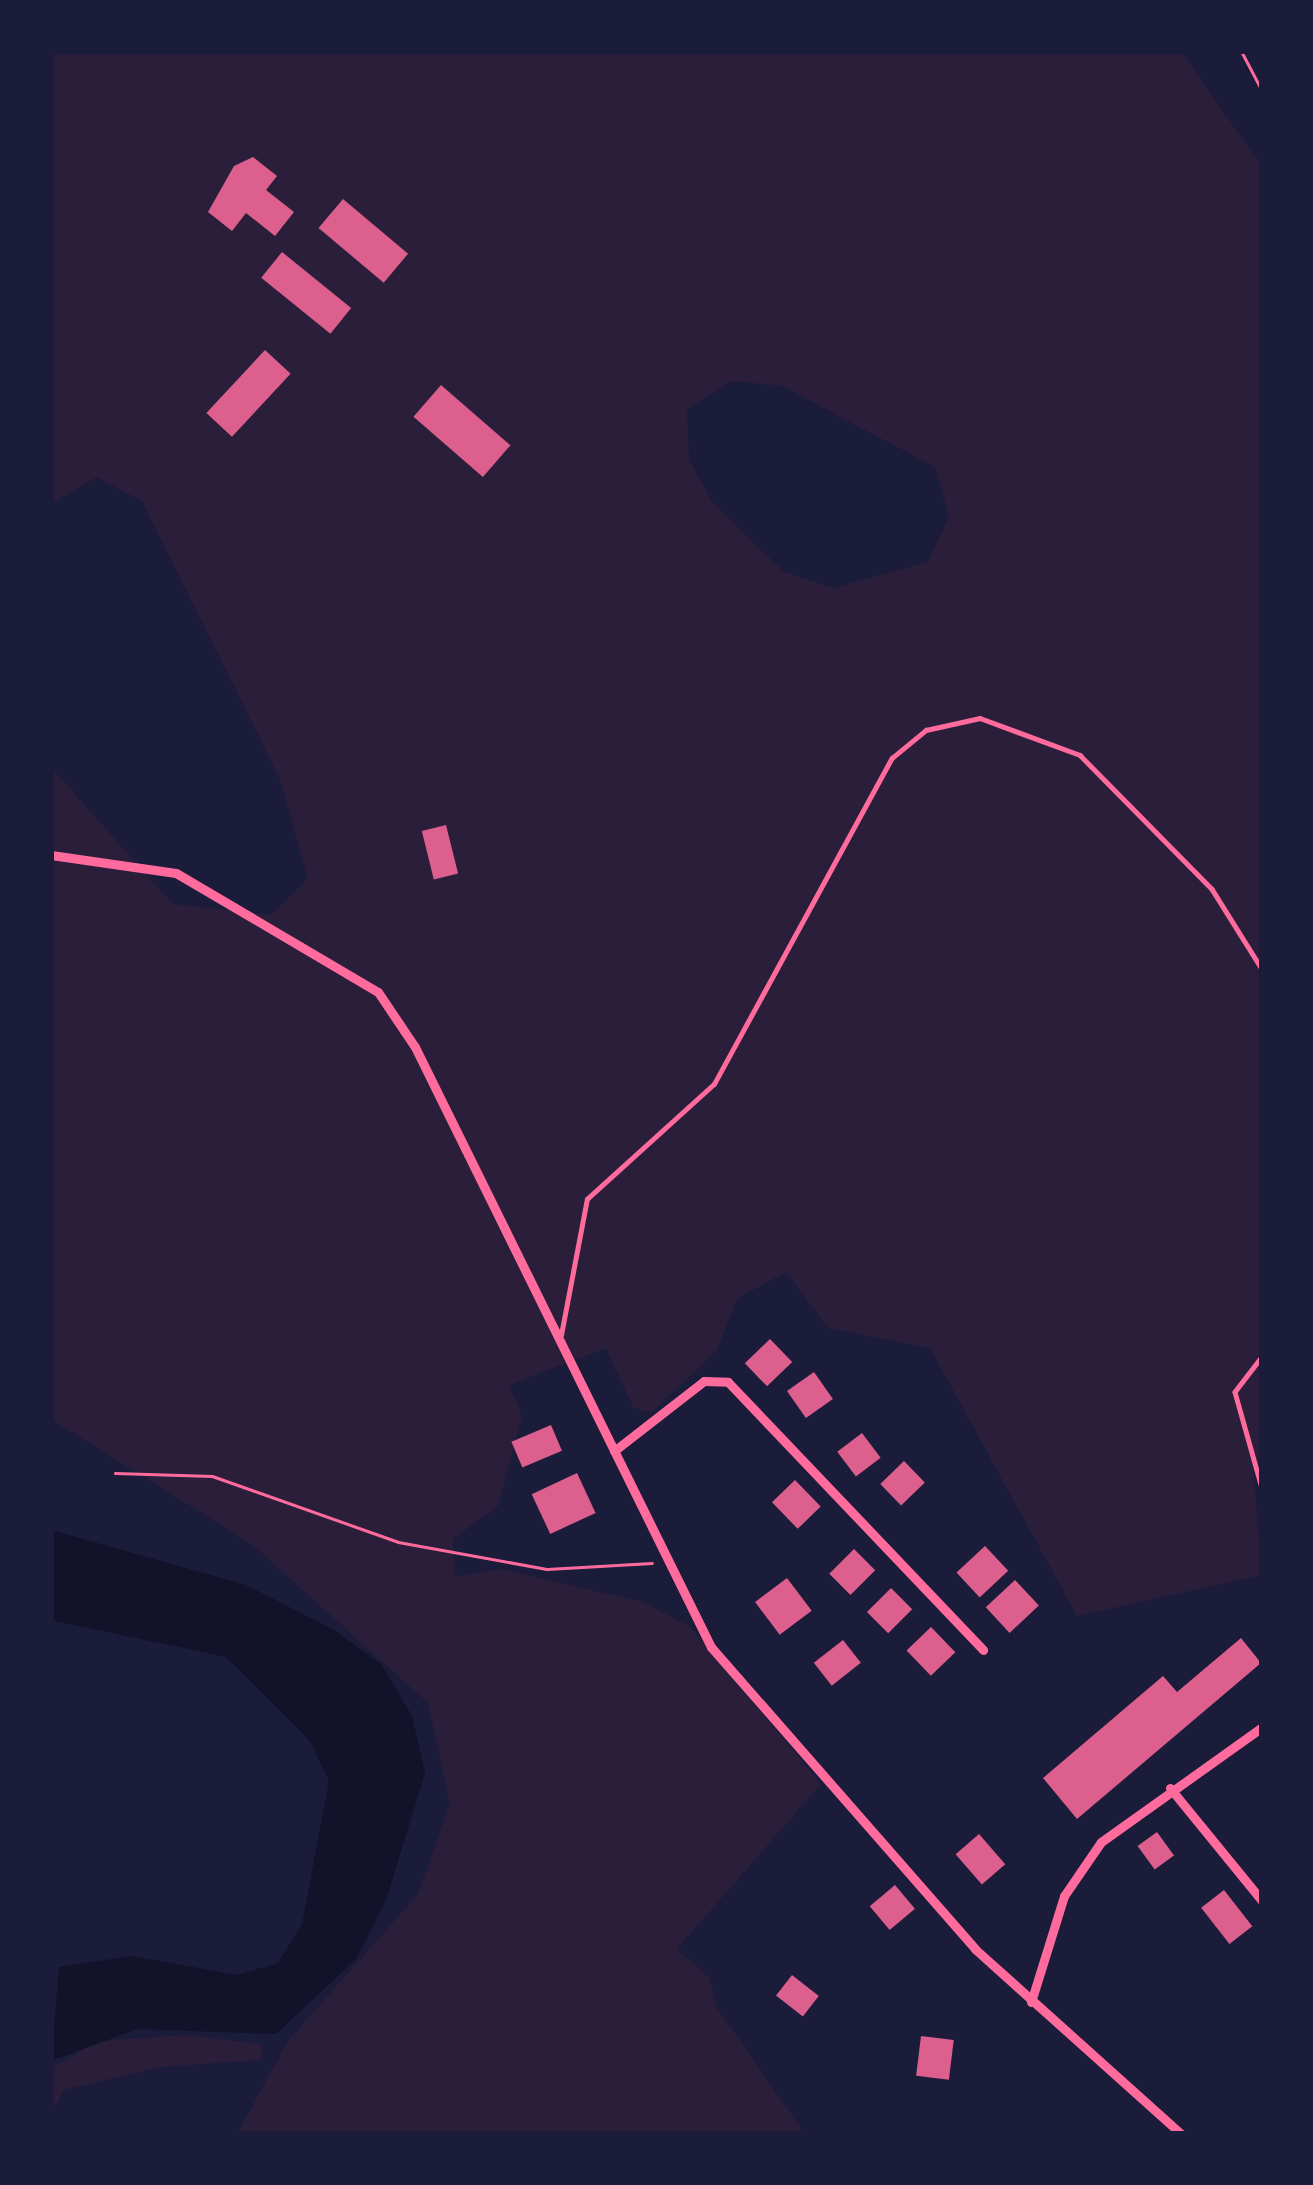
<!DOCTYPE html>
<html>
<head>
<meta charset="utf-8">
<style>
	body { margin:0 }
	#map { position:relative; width:1313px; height:2185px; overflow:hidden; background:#1b1b3a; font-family:"Roboto Serif",serif }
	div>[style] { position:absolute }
	.green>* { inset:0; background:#2a1e3b }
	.water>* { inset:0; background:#12122b }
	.building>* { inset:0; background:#dd5f8e; transform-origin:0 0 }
	.path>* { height:3px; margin:-1.5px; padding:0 1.5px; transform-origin:1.5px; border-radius:1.5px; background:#ff6b9d }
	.service>* { height:4.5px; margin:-2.25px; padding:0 2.25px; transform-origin:2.25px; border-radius:2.25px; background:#ff6b9d }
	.minor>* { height:9px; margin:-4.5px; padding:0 4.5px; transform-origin:4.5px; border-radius:4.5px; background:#ff6b9d }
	span { translate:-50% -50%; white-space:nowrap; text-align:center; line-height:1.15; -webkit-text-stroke:9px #1b1b3a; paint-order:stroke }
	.frame { position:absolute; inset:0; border:54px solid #1b1b3a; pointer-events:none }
</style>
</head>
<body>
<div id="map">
	<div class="green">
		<div style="clip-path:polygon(evenodd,51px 51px,1181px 51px,1262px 167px,1262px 1462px,1253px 1464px,1262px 1575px,1077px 1616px,930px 1348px,828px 1328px,786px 1272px,737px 1299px,717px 1350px,651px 1413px,633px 1407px,606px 1348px,509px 1385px,522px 1416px,498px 1506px,453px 1539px,455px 1577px,500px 1569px,643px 1602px,689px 1626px,821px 1784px,677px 1949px,709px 1978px,717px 2008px,805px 2134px,237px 2134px,288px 2041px,418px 1894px,450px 1804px,428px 1703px,253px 1545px,51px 1419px,51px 767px,173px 904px,271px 915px,308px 879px,280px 779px,142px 501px,97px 477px,51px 504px,51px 51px,732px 381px,782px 386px,935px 467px,949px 516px,928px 562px,833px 588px,784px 572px,712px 502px,689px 459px,687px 409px,732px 381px)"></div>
		<div style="clip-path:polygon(187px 2035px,261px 2044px,261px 2060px,160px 2067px,64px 2090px,51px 2114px,51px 2068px,99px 2041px)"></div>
	</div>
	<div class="water">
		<div style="clip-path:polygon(51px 1530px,246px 1585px,334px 1630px,381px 1664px,412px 1716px,425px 1773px,386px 1900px,356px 1959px,276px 2034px,137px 2029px,51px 2061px,59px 1967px,132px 1956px,237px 1975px,278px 1963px,302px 1924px,329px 1781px,310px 1741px,226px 1657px,51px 1620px)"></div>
	</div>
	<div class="building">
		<div style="clip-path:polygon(253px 157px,277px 176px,266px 190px,294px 212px,275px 236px,246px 213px,232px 231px,208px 212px,234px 166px)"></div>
		<div style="left:343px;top:199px;width:85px;height:38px;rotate:40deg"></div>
		<div style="left:282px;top:252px;width:89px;height:33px;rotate:39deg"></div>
		<div style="left:265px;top:350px;width:35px;height:86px;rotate:43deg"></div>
		<div style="left:441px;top:385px;width:92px;height:42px;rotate:41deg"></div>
		<div style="left:446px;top:825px;width:50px;height:25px;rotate:76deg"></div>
		<div style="left:770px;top:1339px;width:32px;height:35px;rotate:46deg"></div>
		<div style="left:814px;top:1372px;width:33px;height:33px;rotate:55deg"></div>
		<div style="left:551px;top:1425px;width:28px;height:43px;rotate:67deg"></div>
		<div style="left:862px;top:1433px;width:31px;height:31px;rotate:53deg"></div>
		<div style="left:904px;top:1461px;width:30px;height:33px;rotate:46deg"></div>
		<div style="left:577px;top:1473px;width:44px;height:50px;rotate:65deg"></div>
		<div style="left:795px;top:1480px;width:37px;height:32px;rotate:46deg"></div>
		<div style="left:985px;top:1546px;width:34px;height:39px;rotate:47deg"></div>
		<div style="left:854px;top:1549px;width:30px;height:35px;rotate:45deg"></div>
		<div style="left:787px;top:1578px;width:41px;height:40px;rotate:53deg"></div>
		<div style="left:1015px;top:1580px;width:35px;height:40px;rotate:47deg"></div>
		<div style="left:891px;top:1588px;width:30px;height:34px;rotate:45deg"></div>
		<div style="left:931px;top:1627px;width:35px;height:34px;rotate:46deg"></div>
		<div style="clip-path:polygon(1241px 1638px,1261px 1663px,1077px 1819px,1043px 1778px,1163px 1676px,1177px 1692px)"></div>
		<div style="left:843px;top:1640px;width:29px;height:37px;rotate:52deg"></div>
		<div style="left:1157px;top:1832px;width:29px;height:24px;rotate:54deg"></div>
		<div style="left:979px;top:1834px;width:40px;height:31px;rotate:49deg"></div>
		<div style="left:895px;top:1885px;width:31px;height:33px;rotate:50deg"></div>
		<div style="left:1224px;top:1890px;width:46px;height:29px;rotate:52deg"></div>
		<div style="left:792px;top:1975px;width:34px;height:26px;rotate:38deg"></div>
		<div style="left:921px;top:2036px;width:33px;height:40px;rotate:7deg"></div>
	</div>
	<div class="path">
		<div style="left:1241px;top:51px;width:45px;rotate:62.3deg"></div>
		<div style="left:115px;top:1473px;width:97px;rotate:1.8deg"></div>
		<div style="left:212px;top:1476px;width:197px;rotate:19.5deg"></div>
		<div style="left:398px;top:1542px;width:151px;rotate:10.3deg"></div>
		<div style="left:547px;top:1569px;width:105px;rotate:-3.3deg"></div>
	</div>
	<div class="service">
		<div style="left:561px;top:1335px;width:138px;rotate:-79.2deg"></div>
		<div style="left:587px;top:1199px;width:171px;rotate:-42.2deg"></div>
		<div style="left:714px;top:1084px;width:371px;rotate:-61.4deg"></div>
		<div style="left:892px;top:758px;width:44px;rotate:-39.5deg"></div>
		<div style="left:926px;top:730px;width:55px;rotate:-12.5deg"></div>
		<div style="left:980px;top:718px;width:107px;rotate:20.3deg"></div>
		<div style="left:1080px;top:755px;width:188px;rotate:45.4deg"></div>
		<div style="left:1212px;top:889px;width:94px;rotate:58deg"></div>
		<div style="left:1262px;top:1357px;width:44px;rotate:127.6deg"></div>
		<div style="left:1235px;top:1392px;width:100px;rotate:74.3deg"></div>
	</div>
	<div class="minor">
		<div style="left:51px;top:855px;width:126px;rotate:8.2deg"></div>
		<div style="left:176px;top:873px;width:234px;rotate:30.5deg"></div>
		<div style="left:378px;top:992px;width:66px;rotate:56.1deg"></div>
		<div style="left:415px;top:1047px;width:669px;rotate:63.74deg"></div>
		<div style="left:711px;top:1647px;width:401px;rotate:48.8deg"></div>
		<div style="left:975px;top:1949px;width:277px;rotate:41.9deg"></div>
		<div style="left:614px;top:1451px;width:114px;rotate:-37.9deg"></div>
		<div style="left:704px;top:1381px;width:24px;rotate:2deg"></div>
		<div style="left:728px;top:1382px;width:370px;rotate:46.4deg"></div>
		<div style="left:1170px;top:1788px;width:146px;rotate:50.8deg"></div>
		<div style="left:1031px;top:2002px;width:111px;rotate:-72.7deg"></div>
		<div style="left:1064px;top:1896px;width:65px;rotate:-55.6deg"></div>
		<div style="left:1101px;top:1842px;width:198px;rotate:-35.5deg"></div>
	</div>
	<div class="frame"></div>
</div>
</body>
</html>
